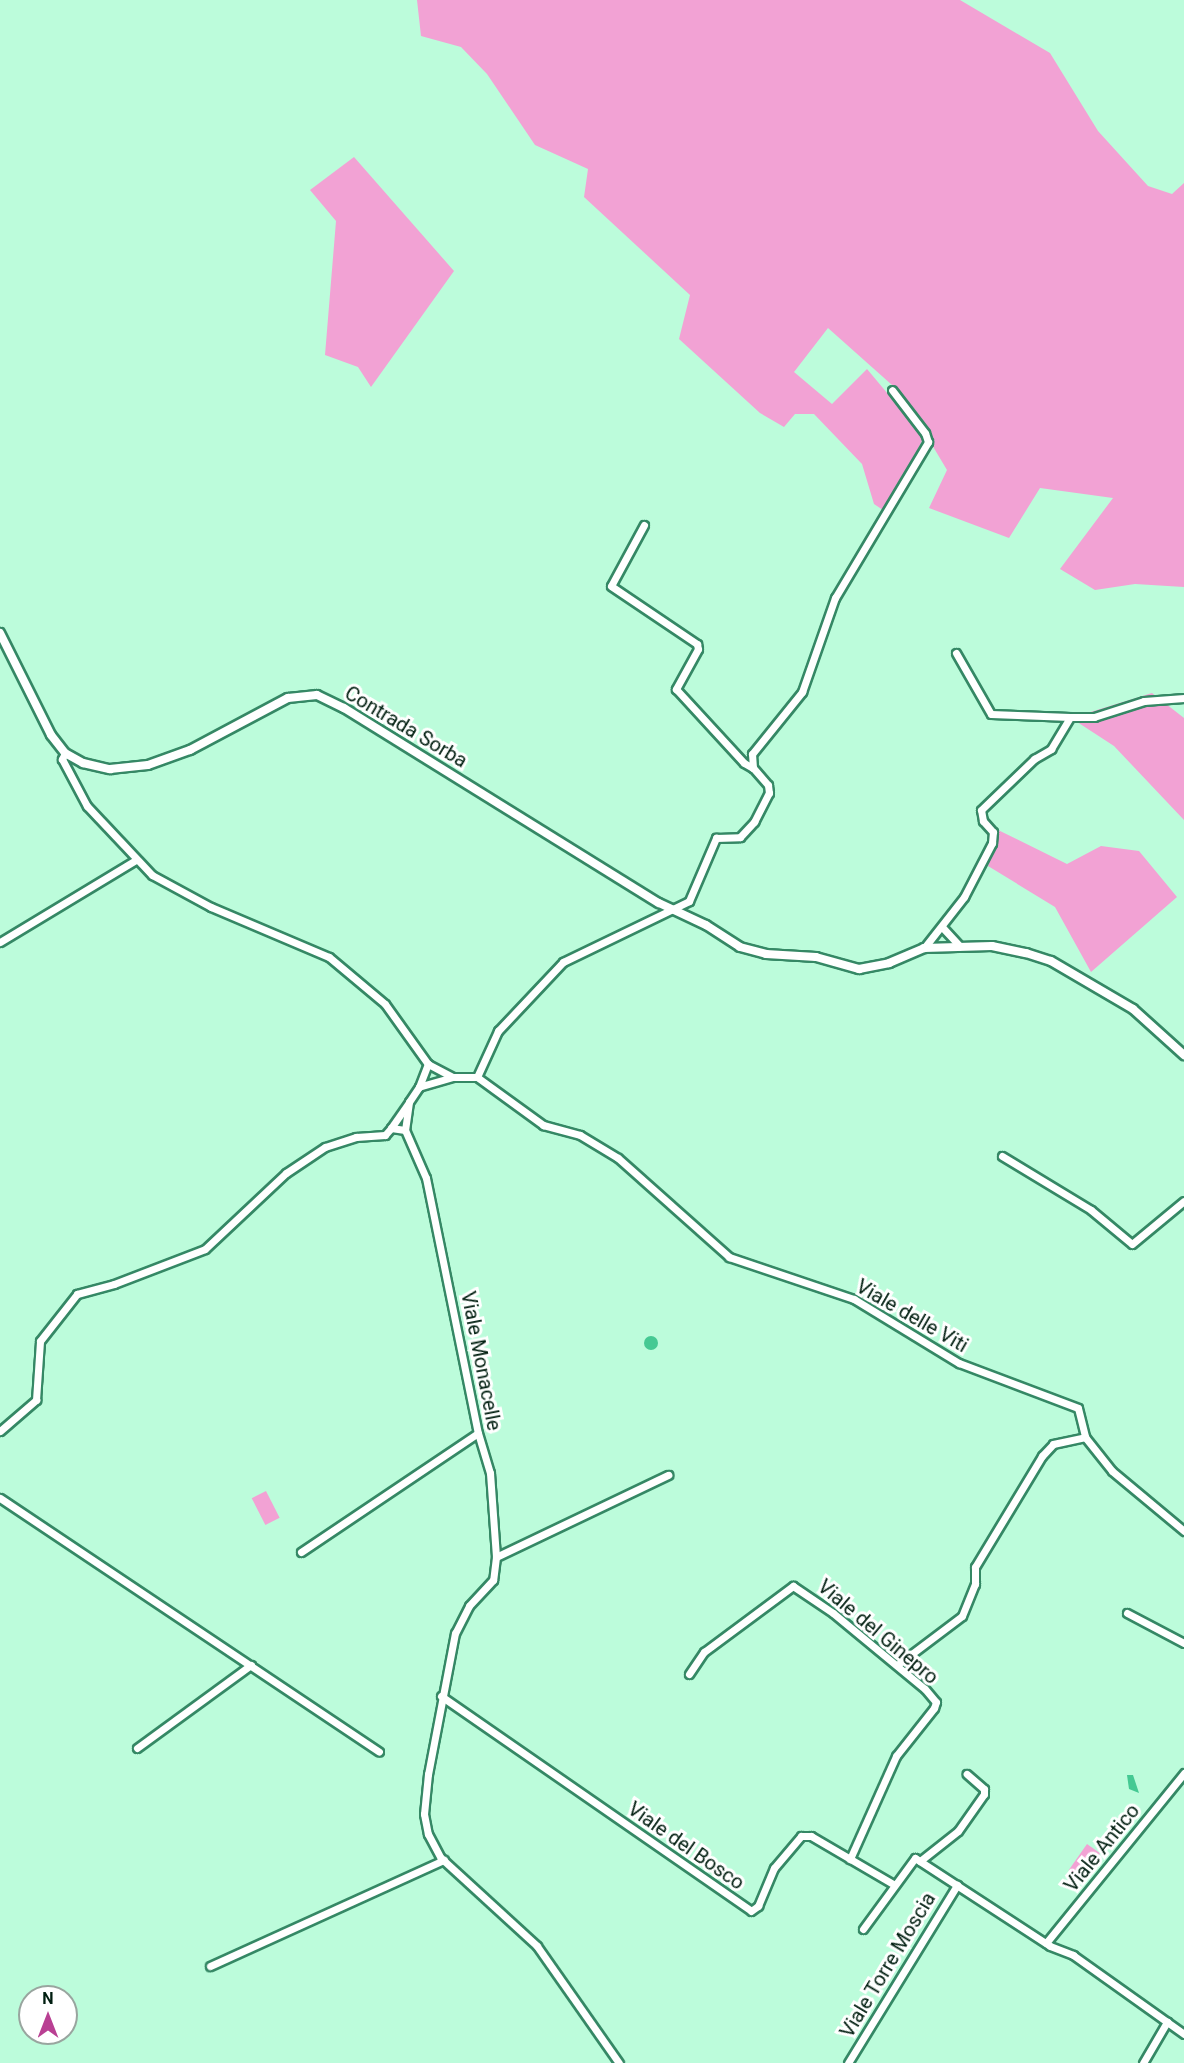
<!DOCTYPE html>
<html>
<head>
<meta charset="utf-8">
<style>
	body { margin:0 }
	#map { position:relative; width:1184px; height:2063px; overflow:hidden; background:#bcfcdb; font-family:Roboto,sans-serif }
	div>[style] { position:absolute }
	.green>* { inset:0; background:#f2a2d4; transform-origin:0 0 }
	.water>* { inset:0; background:#45c993 }
	.round { border-radius:50% }
	.roads { filter:drop-shadow(2px 0 #358865) drop-shadow(-2px 0 #358865) drop-shadow(0 2px #358865) drop-shadow(0 -2px #358865) }
	.minor>* { height:7px; margin:-3.5px; padding:0 3.5px; transform-origin:3.5px; border-radius:3.5px; background:#fff }
	.tertiary>* { height:8px; margin:-4px; padding:0 4px; transform-origin:4px; border-radius:4px; background:#fff }
	span { translate:-50% -50%; white-space:nowrap; text-align:center; line-height:1.15; -webkit-text-stroke:6px #fff; paint-order:stroke }
	.street-label { font-size:20px; color:#001e10 }
	.north { position:absolute; left:18px; top:1985px; width:60px; height:60px; box-sizing:border-box; background:#fff; border:2px solid #99a59f; border-radius:50%; rotate:0deg; font-size:16px; font-weight:700; line-height:24px; text-align:center; color:#001e10 }
	.north::after { content:''; display:block; margin:auto; width:21px; height:27px; background:#b94093; clip-path:polygon(50% 0,100% 100%,50% 72%,0 100%) }
</style>
</head>
<body>
<div id="map">
	<div class="green">
		<div style="clip-path:polygon(417px 0,960px 0,1050px 53px,1098px 131px,1148px 186px,1172px 194px,1184px 183px,1184px 587px,1135px 584px,1095px 590px,1060px 569px,1113px 498px,1040px 488px,1009px 538px,929px 508px,947px 470px,901px 393px,828px 328px,794px 372px,832px 404px,867px 369px,924px 437px,886px 512px,874px 504px,862px 464px,814px 414px,795px 414px,784px 427px,760px 413px,679px 339px,690px 295px,584px 197px,588px 169px,535px 145px,487px 74px,461px 47px,421px 36px)"></div>
		<div style="clip-path:polygon(354px 157px,454px 271px,371px 387px,358px 367px,325px 355px,336px 221px,310px 190px)"></div>
		<div style="clip-path:polygon(1152px 693px,1184px 718px,1184px 820px,1114px 746px,1071px 718px)"></div>
		<div style="clip-path:polygon(996px 829px,1067px 864px,1101px 846px,1139px 851px,1177px 897px,1091px 972px,1055px 907px,988px 866px)"></div>
		<div style="left:266px;top:1491px;width:30px;height:16px;rotate:63deg"></div>
		<div style="left:1087px;top:1844px;width:16px;height:32px;rotate:35deg"></div>
	</div>
	<div class="water">
		<div class="round" style="left:644px;top:1336px;width:14px;height:14px"></div>
		<div style="clip-path:polygon(1127px 1775px,1133px 1775px,1139px 1793px,1129px 1789px)"></div>
	</div>
	<div class="roads">
		<div class="minor">
			<div style="left:644px;top:525px;width:69px;rotate:118.4deg"></div>
			<div style="left:611px;top:586px;width:104px;rotate:34deg"></div>
			<div style="left:697px;top:644px;width:5px;rotate:79deg"></div>
			<div style="left:698px;top:649px;width:46px;rotate:118.8deg"></div>
			<div style="left:676px;top:689px;width:100px;rotate:47.4deg"></div>
			<div style="left:744px;top:763px;width:10px;rotate:29deg"></div>
			<div style="left:956px;top:653px;width:70px;rotate:60.2deg"></div>
			<div style="left:991px;top:714px;width:79px;rotate:2.2deg"></div>
			<div style="left:65px;top:753px;width:7px;rotate:117deg"></div>
			<div style="left:62px;top:759px;width:53px;rotate:62deg"></div>
			<div style="left:87px;top:806px;width:95px;rotate:46.7deg"></div>
			<div style="left:152px;top:875px;width:67px;rotate:28.5deg"></div>
			<div style="left:211px;top:907px;width:128px;rotate:23deg"></div>
			<div style="left:329px;top:957px;width:73px;rotate:40deg"></div>
			<div style="left:385px;top:1004px;width:74px;rotate:54.4deg"></div>
			<div style="left:428px;top:1064px;width:27px;rotate:28deg"></div>
			<div style="left:943px;top:928px;width:25px;rotate:47deg"></div>
			<div style="left:0;top:942px;width:159px;rotate:-31.1deg"></div>
			<div style="left:924px;top:948px;width:65px;rotate:-51.9deg"></div>
			<div style="left:964px;top:897px;width:61px;rotate:-62.6deg"></div>
			<div style="left:992px;top:843px;width:11px;rotate:-85deg"></div>
			<div style="left:993px;top:832px;width:15px;rotate:-132deg"></div>
			<div style="left:983px;top:821px;width:11px;rotate:-100deg"></div>
			<div style="left:981px;top:810px;width:74px;rotate:-43.9deg"></div>
			<div style="left:1034px;top:759px;width:20px;rotate:-30deg"></div>
			<div style="left:1051px;top:749px;width:37px;rotate:-59deg"></div>
			<div style="left:1070px;top:717px;width:24px"></div>
			<div style="left:1094px;top:717px;width:52px;rotate:-17.7deg"></div>
			<div style="left:1144px;top:701px;width:40px;rotate:-4.3deg"></div>
			<div style="left:477px;top:1077px;width:24px;rotate:180deg"></div>
			<div style="left:453px;top:1077px;width:35px;rotate:164deg"></div>
			<div style="left:419px;top:1087px;width:18px;rotate:124deg"></div>
			<div style="left:409px;top:1102px;width:28px;rotate:98deg"></div>
			<div style="left:405px;top:1130px;width:52px;rotate:66.4deg"></div>
			<div style="left:426px;top:1178px;width:260px;rotate:78.5deg"></div>
			<div style="left:478px;top:1433px;width:42px;rotate:73.3deg"></div>
			<div style="left:490px;top:1473px;width:84px;rotate:85.9deg"></div>
			<div style="left:496px;top:1557px;width:23px;rotate:97deg"></div>
			<div style="left:493px;top:1580px;width:35px;rotate:133deg"></div>
			<div style="left:469px;top:1606px;width:30px;rotate:117deg"></div>
			<div style="left:455px;top:1633px;width:144px;rotate:100.8deg"></div>
			<div style="left:428px;top:1774px;width:40px;rotate:95.7deg"></div>
			<div style="left:424px;top:1814px;width:20px;rotate:79deg"></div>
			<div style="left:428px;top:1834px;width:27px;rotate:62deg"></div>
			<div style="left:441px;top:1858px;width:130px;rotate:42.5deg"></div>
			<div style="left:537px;top:1946px;width:143px;rotate:55deg"></div>
			<div style="left:477px;top:1077px;width:51px;rotate:-65.5deg"></div>
			<div style="left:498px;top:1031px;width:95px;rotate:-46.7deg"></div>
			<div style="left:563px;top:962px;width:140px;rotate:-25.8deg"></div>
			<div style="left:689px;top:901px;width:69px;rotate:-66.8deg"></div>
			<div style="left:716px;top:838px;width:24px;rotate:-2deg"></div>
			<div style="left:740px;top:837px;width:21px;rotate:-47deg"></div>
			<div style="left:754px;top:822px;width:33px;rotate:-63deg"></div>
			<div style="left:769px;top:793px;width:8px;rotate:-97deg"></div>
			<div style="left:768px;top:785px;width:23px;rotate:-131deg"></div>
			<div style="left:753px;top:768px;width:14px;rotate:-94deg"></div>
			<div style="left:752px;top:754px;width:80px;rotate:-51.1deg"></div>
			<div style="left:802px;top:692px;width:100px;rotate:-70.7deg"></div>
			<div style="left:835px;top:598px;width:182px;rotate:-59.2deg"></div>
			<div style="left:928px;top:442px;width:9px;rotate:-108deg"></div>
			<div style="left:925px;top:433px;width:54px;rotate:-127.5deg"></div>
			<div style="left:477px;top:1077px;width:82px;rotate:36deg"></div>
			<div style="left:543px;top:1125px;width:38px;rotate:15deg"></div>
			<div style="left:580px;top:1135px;width:44px;rotate:31.2deg"></div>
			<div style="left:618px;top:1158px;width:149px;rotate:41.7deg"></div>
			<div style="left:729px;top:1257px;width:132px;rotate:18.6deg"></div>
			<div style="left:854px;top:1299px;width:123px;rotate:31.4deg"></div>
			<div style="left:959px;top:1363px;width:127px;rotate:20.7deg"></div>
			<div style="left:1078px;top:1408px;width:30px;rotate:76deg"></div>
			<div style="left:1085px;top:1437px;width:43px;rotate:51.5deg"></div>
			<div style="left:1112px;top:1471px;width:94px;rotate:39.8deg"></div>
			<div style="left:419px;top:1087px;width:25px;rotate:-69deg"></div>
			<div style="left:391px;top:1128px;width:29px;rotate:-55deg"></div>
			<div style="left:1002px;top:1156px;width:104px;rotate:31.2deg"></div>
			<div style="left:1091px;top:1210px;width:53px;rotate:39.7deg"></div>
			<div style="left:1132px;top:1244px;width:67px;rotate:-39.6deg"></div>
			<div style="left:0;top:1431px;width:48px;rotate:-40.7deg"></div>
			<div style="left:36px;top:1400px;width:59px;rotate:-86.1deg"></div>
			<div style="left:40px;top:1341px;width:60px;rotate:-51.8deg"></div>
			<div style="left:77px;top:1294px;width:38px;rotate:-15deg"></div>
			<div style="left:114px;top:1284px;width:97px;rotate:-21deg"></div>
			<div style="left:205px;top:1249px;width:111px;rotate:-43.2deg"></div>
			<div style="left:286px;top:1173px;width:47px;rotate:-33.7deg"></div>
			<div style="left:325px;top:1147px;width:33px;rotate:-18deg"></div>
			<div style="left:356px;top:1137px;width:29px;rotate:-4deg"></div>
			<div style="left:385px;top:1135px;width:9px;rotate:-49deg"></div>
			<div style="left:391px;top:1128px;width:14px;rotate:8deg"></div>
			<div style="left:0;top:1498px;width:456px;rotate:33.8deg"></div>
			<div style="left:301px;top:1552px;width:213px;rotate:-33.9deg"></div>
			<div style="left:496px;top:1557px;width:191px;rotate:-25.5deg"></div>
			<div style="left:1127px;top:1613px;width:64px;rotate:27.8deg"></div>
			<div style="left:897px;top:1665px;width:81px;rotate:-37deg"></div>
			<div style="left:962px;top:1616px;width:35px;rotate:-68deg"></div>
			<div style="left:975px;top:1584px;width:17px;rotate:-90deg"></div>
			<div style="left:975px;top:1567px;width:130px;rotate:-58.9deg"></div>
			<div style="left:1042px;top:1456px;width:16px;rotate:-47deg"></div>
			<div style="left:1053px;top:1444px;width:33px;rotate:-12deg"></div>
			<div style="left:689px;top:1674px;width:27px;rotate:-56deg"></div>
			<div style="left:704px;top:1652px;width:111px;rotate:-36.6deg"></div>
			<div style="left:793px;top:1586px;width:48px;rotate:34deg"></div>
			<div style="left:833px;top:1613px;width:119px;rotate:39.6deg"></div>
			<div style="left:925px;top:1689px;width:17px;rotate:50deg"></div>
			<div style="left:936px;top:1702px;width:6px;rotate:108deg"></div>
			<div style="left:934px;top:1708px;width:61px;rotate:128.4deg"></div>
			<div style="left:896px;top:1756px;width:113px;rotate:114.1deg"></div>
			<div style="left:441px;top:1696px;width:377px;rotate:34.7deg"></div>
			<div style="left:751px;top:1911px;width:9px;rotate:-36deg"></div>
			<div style="left:758px;top:1906px;width:41px;rotate:-67.2deg"></div>
			<div style="left:774px;top:1868px;width:42px;rotate:-49.8deg"></div>
			<div style="left:801px;top:1836px;width:10px"></div>
			<div style="left:811px;top:1836px;width:95px;rotate:30.3deg"></div>
			<div style="left:137px;top:1748px;width:141px;rotate:-36.1deg"></div>
			<div style="left:920px;top:1861px;width:48px;rotate:-38.3deg"></div>
			<div style="left:958px;top:1831px;width:45px;rotate:-54.9deg"></div>
			<div style="left:984px;top:1794px;width:5px;rotate:-90deg"></div>
			<div style="left:984px;top:1789px;width:23px;rotate:-139deg"></div>
			<div style="left:863px;top:1929px;width:88px;rotate:-53.8deg"></div>
			<div style="left:915px;top:1858px;width:161px;rotate:33.1deg"></div>
			<div style="left:1050px;top:1946px;width:25px;rotate:21deg"></div>
			<div style="left:1073px;top:1955px;width:136px;rotate:35.4deg"></div>
			<div style="left:1046px;top:1943px;width:219px;rotate:-50.9deg"></div>
			<div style="left:210px;top:1966px;width:257px;rotate:-24.4deg"></div>
			<div style="left:848px;top:2063px;width:209px;rotate:-58.5deg"></div>
			<div style="left:1143px;top:2063px;width:48px;rotate:-59.7deg"></div>
		</div>
		<div class="tertiary">
			<div style="left:0;top:633px;width:114px;rotate:63.4deg"></div>
			<div style="left:51px;top:735px;width:23px;rotate:52deg"></div>
			<div style="left:65px;top:753px;width:21px;rotate:29deg"></div>
			<div style="left:83px;top:763px;width:28px;rotate:13deg"></div>
			<div style="left:110px;top:769px;width:38px;rotate:-6deg"></div>
			<div style="left:148px;top:765px;width:45px;rotate:-19.7deg"></div>
			<div style="left:190px;top:750px;width:111px;rotate:-28deg"></div>
			<div style="left:288px;top:698px;width:29px;rotate:-6deg"></div>
			<div style="left:317px;top:695px;width:30px;rotate:26deg"></div>
			<div style="left:344px;top:708px;width:370px;rotate:31.8deg"></div>
			<div style="left:659px;top:903px;width:52px;rotate:25.1deg"></div>
			<div style="left:706px;top:925px;width:40px;rotate:32.9deg"></div>
			<div style="left:740px;top:947px;width:27px;rotate:15deg"></div>
			<div style="left:766px;top:954px;width:50px;rotate:3.4deg"></div>
			<div style="left:816px;top:957px;width:45px;rotate:15.6deg"></div>
			<div style="left:859px;top:969px;width:31px;rotate:-11deg"></div>
			<div style="left:889px;top:963px;width:38px;rotate:-23deg"></div>
			<div style="left:924px;top:948px;width:68px;rotate:-1.7deg"></div>
			<div style="left:992px;top:946px;width:35px;rotate:12deg"></div>
			<div style="left:1026px;top:953px;width:26px;rotate:18deg"></div>
			<div style="left:1051px;top:961px;width:95px;rotate:30.3deg"></div>
			<div style="left:1133px;top:1009px;width:69px;rotate:42deg"></div>
		</div>
	</div>
	<div class="street-label">
		<span style="left:406px;top:727px;rotate:31deg">Contrada Sorba</span>
		<span style="left:912px;top:1316px;rotate:30deg">Viale delle Viti</span>
		<span style="left:481px;top:1361px;rotate:79deg">Viale Monacelle</span>
		<span style="left:878px;top:1632px;rotate:40deg">Viale del Ginepro</span>
		<span style="left:686px;top:1846px;rotate:35deg">Viale del Bosco</span>
		<span style="left:1102px;top:1848px;rotate:-51deg">Viale Antico</span>
		<span style="left:888px;top:1965px;rotate:-59deg">Viale Torre Moscia</span>
	</div>
	<div class="north">N</div>
</div>
</body>
</html>
